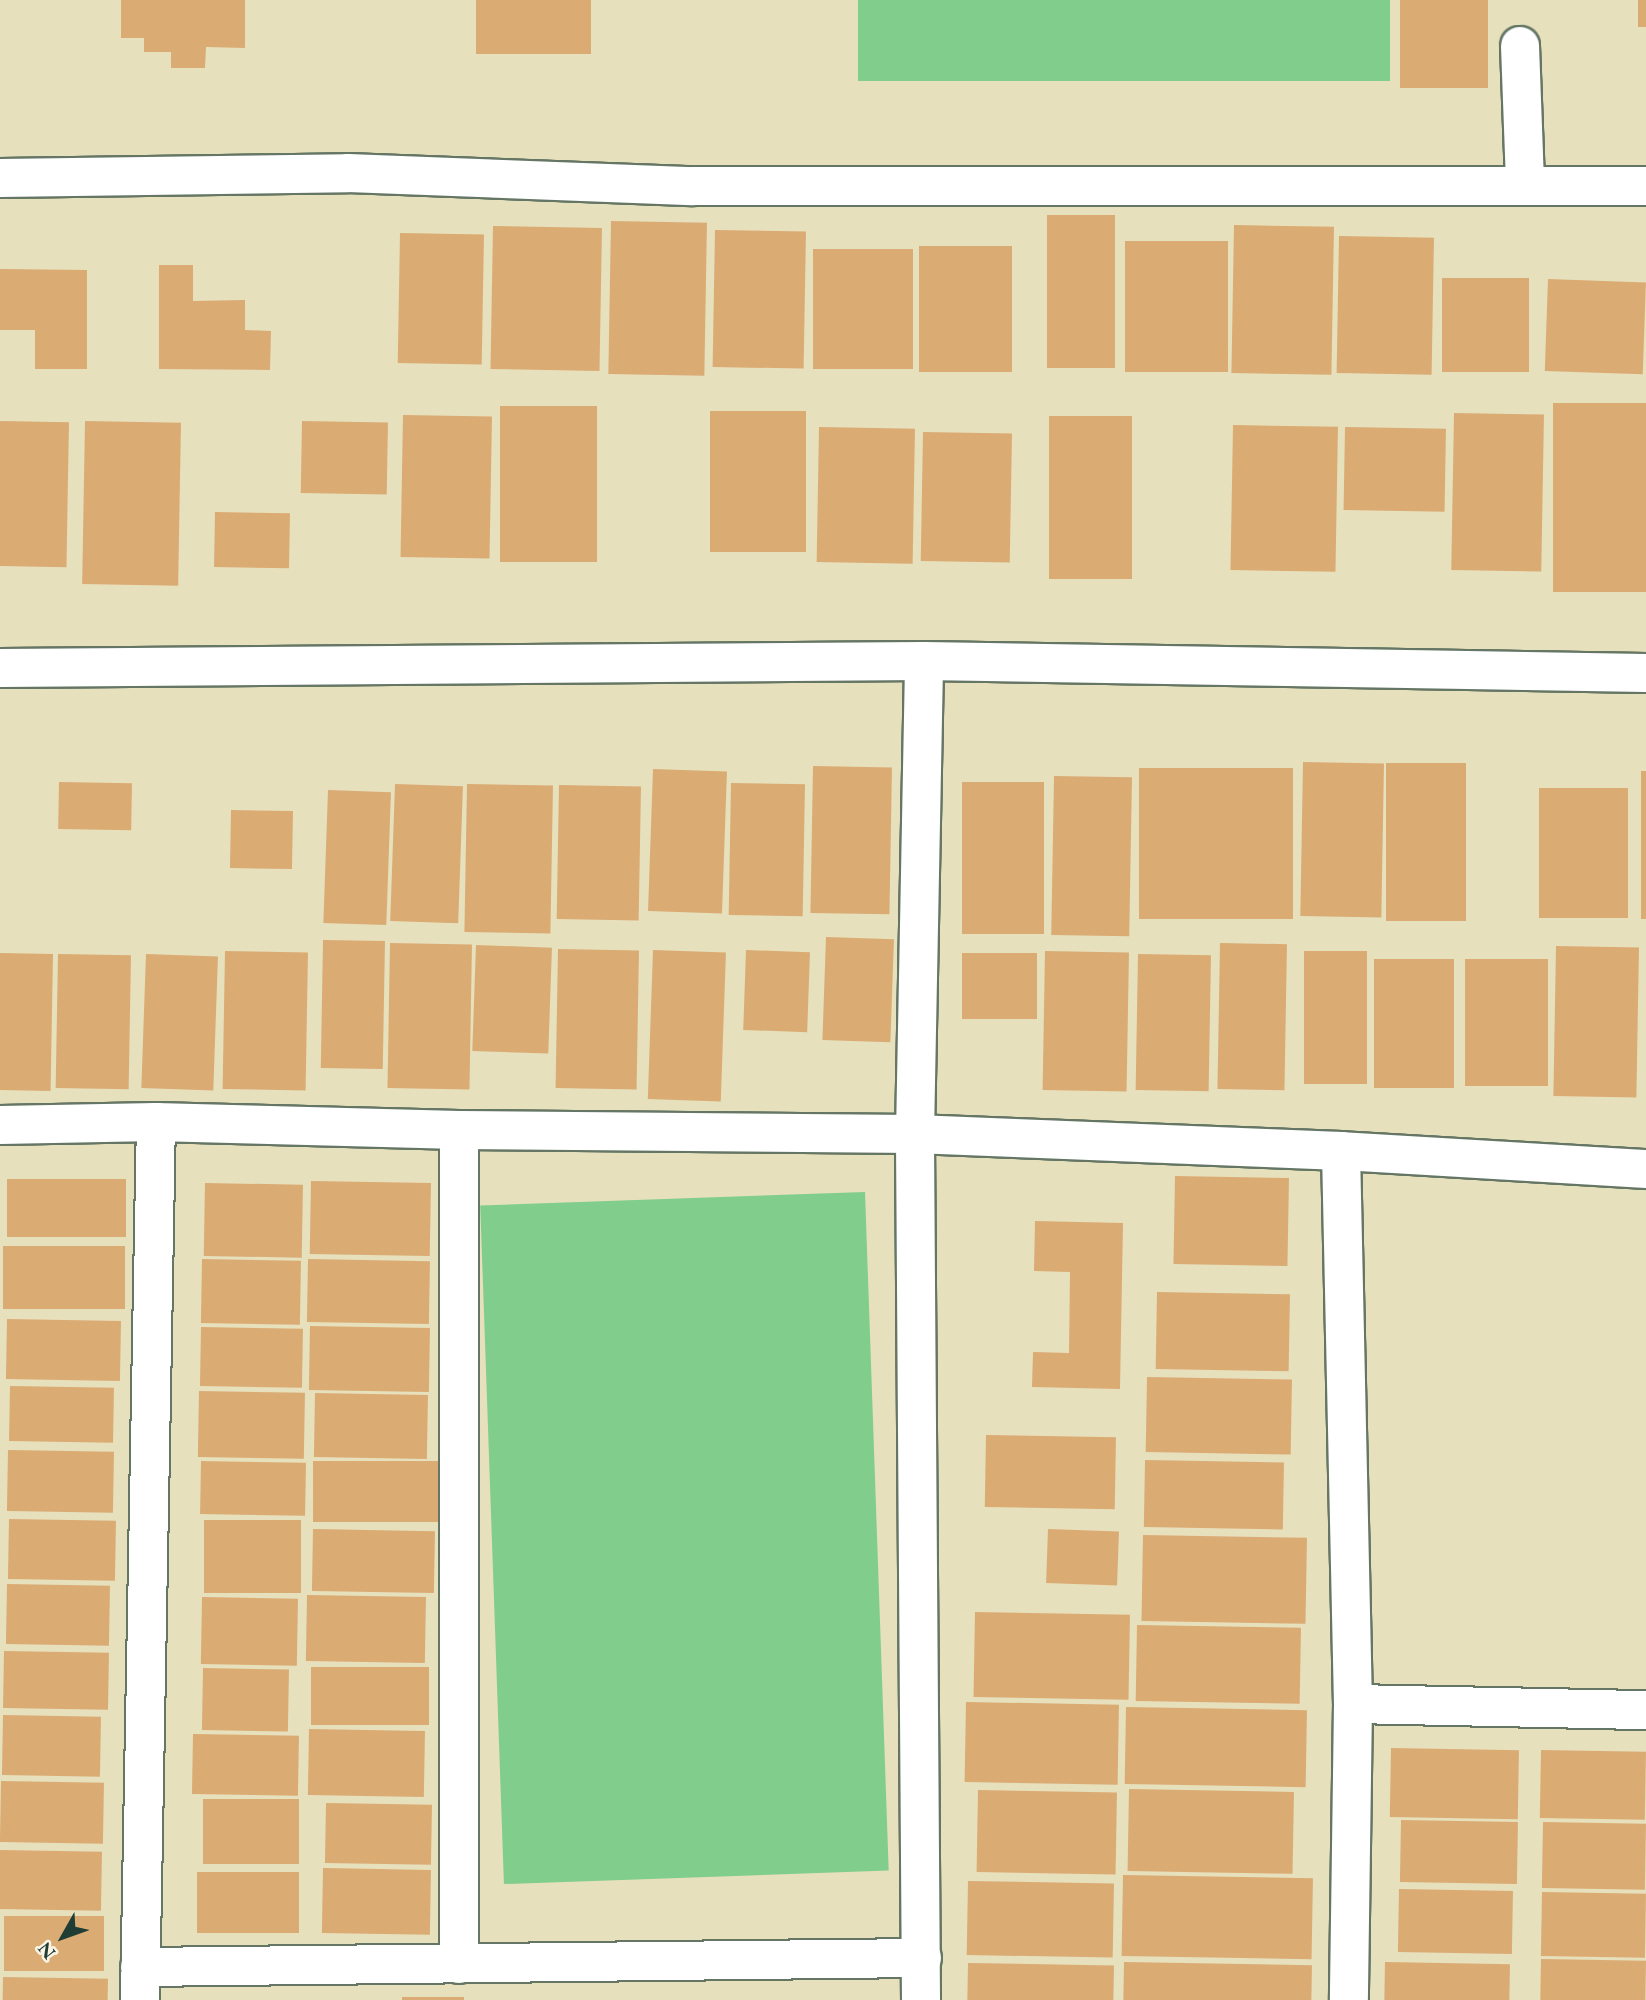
<!DOCTYPE html>
<html>
<head>
<meta charset="utf-8">
<style>
	body { margin:0 }
	#map { position:relative; width:1646px; height:2000px; overflow:hidden; background:#e7e0bc; font-family:"EB Garamond",serif }
	div>[style] { position:absolute }
	.green>* { inset:0; background:#80cd8c; transform-origin:0 0 }
	.building>* { inset:0; background:#dbab74; transform-origin:0 0 }
	.roads { filter:drop-shadow(2px 0 #657664) drop-shadow(-2px 0 #657664) drop-shadow(0 2px #657664) drop-shadow(0 -2px #657664) }
	.minor>* { height:38px; margin:-19px; padding:0 19px; transform-origin:19px; border-radius:19px; background:#fff }
	.tertiary>* { height:38px; margin:-19px; padding:0 19px; transform-origin:19px; border-radius:19px; background:#fff }
	span { translate:-50% -50%; white-space:nowrap; text-align:center; line-height:1.15; -webkit-text-stroke:7px #fcf5e5; paint-order:stroke }
	.north { position:absolute; left:28px; top:1902px; width:70px; height:70px; -webkit-text-stroke:5px #fcf5e5; paint-order:stroke; rotate:230deg; font-size:19px; font-weight:700; line-height:28px; text-align:center; color:#1f3d34 }
	.north::after { content:''; display:block; margin:auto; width:24px; height:32px; background:#1f3d34; clip-path:polygon(50% 0,100% 100%,50% 72%,0 100%) }
</style>
</head>
<body>
<div id="map">
	<div class="green">
		<div style="left:858px;top:0;width:532px;height:81px"></div>
		<div style="left:865px;top:1192px;width:679px;height:385px;rotate:88deg"></div>
	</div>
	<div class="building">
		<div style="clip-path:polygon(121px 0,245px 0,245px 48px,206px 47px,205px 68px,171px 68px,171px 52px,144px 52px,144px 38px,121px 38px)"></div>
		<div style="left:476px;top:0;width:115px;height:54px"></div>
		<div style="left:1400px;top:0;width:88px;height:88px"></div>
		<div style="left:1638px;top:0;width:8px;height:27px"></div>
		<div style="left:1047px;top:215px;width:68px;height:153px"></div>
		<div style="left:611px;top:221px;width:96px;height:153px;rotate:1deg"></div>
		<div style="left:1234px;top:225px;width:100px;height:148px;rotate:1deg"></div>
		<div style="left:493px;top:226px;width:109px;height:143px;rotate:1deg"></div>
		<div style="left:715px;top:230px;width:91px;height:137px;rotate:1deg"></div>
		<div style="left:400px;top:233px;width:84px;height:130px;rotate:1deg"></div>
		<div style="left:1339px;top:236px;width:95px;height:137px;rotate:1deg"></div>
		<div style="left:1125px;top:241px;width:103px;height:131px"></div>
		<div style="left:919px;top:246px;width:93px;height:126px"></div>
		<div style="left:813px;top:249px;width:100px;height:120px"></div>
		<div style="clip-path:polygon(159px 265px,193px 265px,193px 301px,245px 300px,245px 330px,271px 331px,270px 370px,159px 369px)"></div>
		<div style="clip-path:polygon(0 269px,87px 270px,87px 369px,35px 369px,35px 330px,0 330px)"></div>
		<div style="left:1442px;top:278px;width:87px;height:94px"></div>
		<div style="left:1548px;top:279px;width:98px;height:92px;rotate:2deg"></div>
		<div style="left:1553px;top:403px;width:93px;height:189px"></div>
		<div style="left:500px;top:406px;width:97px;height:156px"></div>
		<div style="left:710px;top:411px;width:96px;height:141px"></div>
		<div style="left:1454px;top:413px;width:90px;height:157px;rotate:1deg"></div>
		<div style="left:403px;top:415px;width:89px;height:142px;rotate:1deg"></div>
		<div style="left:1049px;top:416px;width:83px;height:163px"></div>
		<div style="left:0;top:421px;width:69px;height:145px;rotate:1deg"></div>
		<div style="left:85px;top:421px;width:96px;height:163px;rotate:1deg"></div>
		<div style="left:302px;top:421px;width:86px;height:72px;rotate:1deg"></div>
		<div style="left:1233px;top:425px;width:105px;height:145px;rotate:1deg"></div>
		<div style="left:819px;top:427px;width:96px;height:135px;rotate:1deg"></div>
		<div style="left:1345px;top:427px;width:101px;height:83px;rotate:1deg"></div>
		<div style="left:923px;top:432px;width:89px;height:129px;rotate:1deg"></div>
		<div style="left:215px;top:512px;width:75px;height:55px;rotate:1deg"></div>
		<div style="left:1303px;top:762px;width:81px;height:154px;rotate:1deg"></div>
		<div style="left:1386px;top:763px;width:80px;height:158px"></div>
		<div style="left:813px;top:766px;width:79px;height:147px;rotate:1deg"></div>
		<div style="left:1139px;top:768px;width:154px;height:151px"></div>
		<div style="left:653px;top:769px;width:74px;height:142px;rotate:2deg"></div>
		<div style="left:1641px;top:771px;width:5px;height:148px"></div>
		<div style="left:1054px;top:776px;width:78px;height:159px;rotate:1deg"></div>
		<div style="left:59px;top:782px;width:73px;height:47px;rotate:1deg"></div>
		<div style="left:962px;top:782px;width:82px;height:152px"></div>
		<div style="left:731px;top:783px;width:74px;height:132px;rotate:1deg"></div>
		<div style="left:395px;top:784px;width:68px;height:137px;rotate:2deg"></div>
		<div style="left:467px;top:784px;width:86px;height:148px;rotate:1deg"></div>
		<div style="left:559px;top:785px;width:82px;height:134px;rotate:1deg"></div>
		<div style="left:1539px;top:788px;width:89px;height:130px"></div>
		<div style="left:328px;top:790px;width:63px;height:133px;rotate:2deg"></div>
		<div style="left:231px;top:810px;width:62px;height:58px;rotate:1deg"></div>
		<div style="left:826px;top:937px;width:68px;height:103px;rotate:2deg"></div>
		<div style="left:323px;top:940px;width:62px;height:128px;rotate:1deg"></div>
		<div style="left:390px;top:943px;width:82px;height:145px;rotate:1deg"></div>
		<div style="left:1220px;top:943px;width:67px;height:146px;rotate:1deg"></div>
		<div style="left:476px;top:945px;width:76px;height:106px;rotate:2deg"></div>
		<div style="left:1556px;top:946px;width:83px;height:150px;rotate:1deg"></div>
		<div style="left:558px;top:949px;width:81px;height:139px;rotate:1deg"></div>
		<div style="left:653px;top:950px;width:73px;height:149px;rotate:2deg"></div>
		<div style="left:746px;top:950px;width:64px;height:80px;rotate:2deg"></div>
		<div style="left:225px;top:951px;width:83px;height:138px;rotate:1deg"></div>
		<div style="left:1045px;top:951px;width:84px;height:139px;rotate:1deg"></div>
		<div style="left:1304px;top:951px;width:63px;height:133px"></div>
		<div style="left:0;top:953px;width:53px;height:137px;rotate:1deg"></div>
		<div style="left:962px;top:953px;width:75px;height:66px"></div>
		<div style="left:58px;top:954px;width:73px;height:134px;rotate:1deg"></div>
		<div style="left:146px;top:954px;width:72px;height:134px;rotate:2deg"></div>
		<div style="left:1138px;top:954px;width:73px;height:136px;rotate:1deg"></div>
		<div style="left:1374px;top:959px;width:80px;height:129px"></div>
		<div style="left:1465px;top:959px;width:83px;height:127px"></div>
		<div style="left:1175px;top:1176px;width:114px;height:88px;rotate:1deg"></div>
		<div style="left:7px;top:1179px;width:119px;height:58px"></div>
		<div style="left:311px;top:1181px;width:120px;height:73px;rotate:1deg"></div>
		<div style="left:205px;top:1183px;width:98px;height:73px;rotate:1deg"></div>
		<div style="clip-path:polygon(1035px 1221px,1123px 1223px,1120px 1389px,1032px 1387px,1033px 1352px,1069px 1353px,1070px 1272px,1034px 1271px)"></div>
		<div style="left:3px;top:1246px;width:122px;height:63px"></div>
		<div style="left:202px;top:1259px;width:99px;height:64px;rotate:1deg"></div>
		<div style="left:308px;top:1259px;width:122px;height:63px;rotate:1deg"></div>
		<div style="left:1157px;top:1292px;width:133px;height:77px;rotate:1deg"></div>
		<div style="left:7px;top:1319px;width:114px;height:60px;rotate:1deg"></div>
		<div style="left:310px;top:1326px;width:120px;height:64px;rotate:1deg"></div>
		<div style="left:201px;top:1327px;width:102px;height:59px;rotate:1deg"></div>
		<div style="left:1147px;top:1377px;width:145px;height:75px;rotate:1deg"></div>
		<div style="left:10px;top:1386px;width:104px;height:55px;rotate:1deg"></div>
		<div style="left:199px;top:1391px;width:106px;height:66px;rotate:1deg"></div>
		<div style="left:315px;top:1393px;width:113px;height:64px;rotate:1deg"></div>
		<div style="left:986px;top:1435px;width:130px;height:72px;rotate:1deg"></div>
		<div style="left:8px;top:1450px;width:106px;height:61px;rotate:1deg"></div>
		<div style="left:1145px;top:1460px;width:139px;height:67px;rotate:1deg"></div>
		<div style="left:201px;top:1461px;width:105px;height:53px;rotate:1deg"></div>
		<div style="left:313px;top:1461px;width:125px;height:61px"></div>
		<div style="left:9px;top:1519px;width:107px;height:60px;rotate:1deg"></div>
		<div style="left:204px;top:1520px;width:97px;height:73px"></div>
		<div style="left:313px;top:1529px;width:122px;height:62px;rotate:1deg"></div>
		<div style="left:1048px;top:1529px;width:71px;height:54px;rotate:2deg"></div>
		<div style="left:1143px;top:1535px;width:164px;height:86px;rotate:1deg"></div>
		<div style="left:7px;top:1584px;width:103px;height:60px;rotate:1deg"></div>
		<div style="left:307px;top:1595px;width:119px;height:66px;rotate:1deg"></div>
		<div style="left:202px;top:1597px;width:96px;height:67px;rotate:1deg"></div>
		<div style="left:975px;top:1612px;width:155px;height:85px;rotate:1deg"></div>
		<div style="left:1137px;top:1625px;width:164px;height:76px;rotate:1deg"></div>
		<div style="left:4px;top:1651px;width:105px;height:57px;rotate:1deg"></div>
		<div style="left:311px;top:1667px;width:118px;height:58px"></div>
		<div style="left:203px;top:1668px;width:86px;height:62px;rotate:1deg"></div>
		<div style="left:966px;top:1702px;width:153px;height:80px;rotate:1deg"></div>
		<div style="left:1126px;top:1707px;width:181px;height:77px;rotate:1deg"></div>
		<div style="left:3px;top:1715px;width:98px;height:60px;rotate:1deg"></div>
		<div style="left:309px;top:1729px;width:116px;height:66px;rotate:1deg"></div>
		<div style="left:193px;top:1734px;width:106px;height:60px;rotate:1deg"></div>
		<div style="left:1391px;top:1748px;width:128px;height:69px;rotate:1deg"></div>
		<div style="left:1541px;top:1750px;width:105px;height:68px;rotate:1deg"></div>
		<div style="left:1px;top:1781px;width:103px;height:61px;rotate:1deg"></div>
		<div style="left:1129px;top:1789px;width:165px;height:82px;rotate:1deg"></div>
		<div style="left:978px;top:1790px;width:139px;height:82px;rotate:1deg"></div>
		<div style="left:203px;top:1799px;width:96px;height:65px"></div>
		<div style="left:326px;top:1803px;width:106px;height:60px;rotate:1deg"></div>
		<div style="left:1401px;top:1820px;width:117px;height:62px;rotate:1deg"></div>
		<div style="left:1543px;top:1822px;width:103px;height:66px;rotate:1deg"></div>
		<div style="left:0;top:1850px;width:102px;height:59px;rotate:1deg"></div>
		<div style="left:323px;top:1868px;width:108px;height:65px;rotate:1deg"></div>
		<div style="left:197px;top:1872px;width:102px;height:61px"></div>
		<div style="left:1123px;top:1875px;width:190px;height:81px;rotate:1deg"></div>
		<div style="left:968px;top:1881px;width:146px;height:74px;rotate:1deg"></div>
		<div style="left:1399px;top:1889px;width:114px;height:63px;rotate:1deg"></div>
		<div style="left:1542px;top:1892px;width:104px;height:64px;rotate:1deg"></div>
		<div style="left:4px;top:1916px;width:100px;height:55px"></div>
		<div style="left:1541px;top:1959px;width:105px;height:41px;rotate:1deg"></div>
		<div style="left:1124px;top:1962px;width:188px;height:38px;rotate:1deg"></div>
		<div style="left:1385px;top:1962px;width:125px;height:38px;rotate:1deg"></div>
		<div style="left:968px;top:1963px;width:146px;height:37px;rotate:1deg"></div>
		<div style="left:3px;top:1977px;width:105px;height:23px;rotate:1deg"></div>
		<div style="left:402px;top:1997px;width:62px;height:3px"></div>
	</div>
	<div class="roads">
		<div class="minor">
			<div style="left:1520px;top:46px;width:139px;rotate:87.9deg"></div>
			<div style="left:0;top:178px;width:348px;rotate:-0.8deg"></div>
			<div style="left:348px;top:173px;width:345px;rotate:2.2deg"></div>
			<div style="left:693px;top:186px;width:953px"></div>
			<div style="left:0;top:1125px;width:156px;rotate:-1.1deg"></div>
			<div style="left:156px;top:1122px;width:303px;rotate:1.5deg"></div>
			<div style="left:459px;top:1130px;width:456px;rotate:0.5deg"></div>
			<div style="left:915px;top:1134px;width:426px;rotate:2.3deg"></div>
			<div style="left:1341px;top:1151px;width:306px;rotate:3.4deg"></div>
			<div style="left:459px;top:1130px;width:834px;rotate:90deg"></div>
			<div style="left:1341px;top:1151px;width:553px;rotate:88.76deg"></div>
			<div style="left:1353px;top:1704px;width:296px;rotate:90.8deg"></div>
			<div style="left:1353px;top:1704px;width:293px;rotate:1.2deg"></div>
			<div style="left:140px;top:1967px;width:782px;rotate:-0.66deg"></div>
			<div style="left:140px;top:2000px;width:878px;rotate:-88.96deg"></div>
			<div style="left:921px;top:2000px;width:866px;rotate:-90.4deg"></div>
			<div style="left:915px;top:1134px;width:473px;rotate:-88.9deg"></div>
		</div>
		<div class="tertiary">
			<div style="left:0;top:668px;width:924px;rotate:-0.43deg"></div>
			<div style="left:924px;top:661px;width:722px;rotate:0.95deg"></div>
		</div>
	</div>
	<div class="north">N</div>
</div>
</body>
</html>
